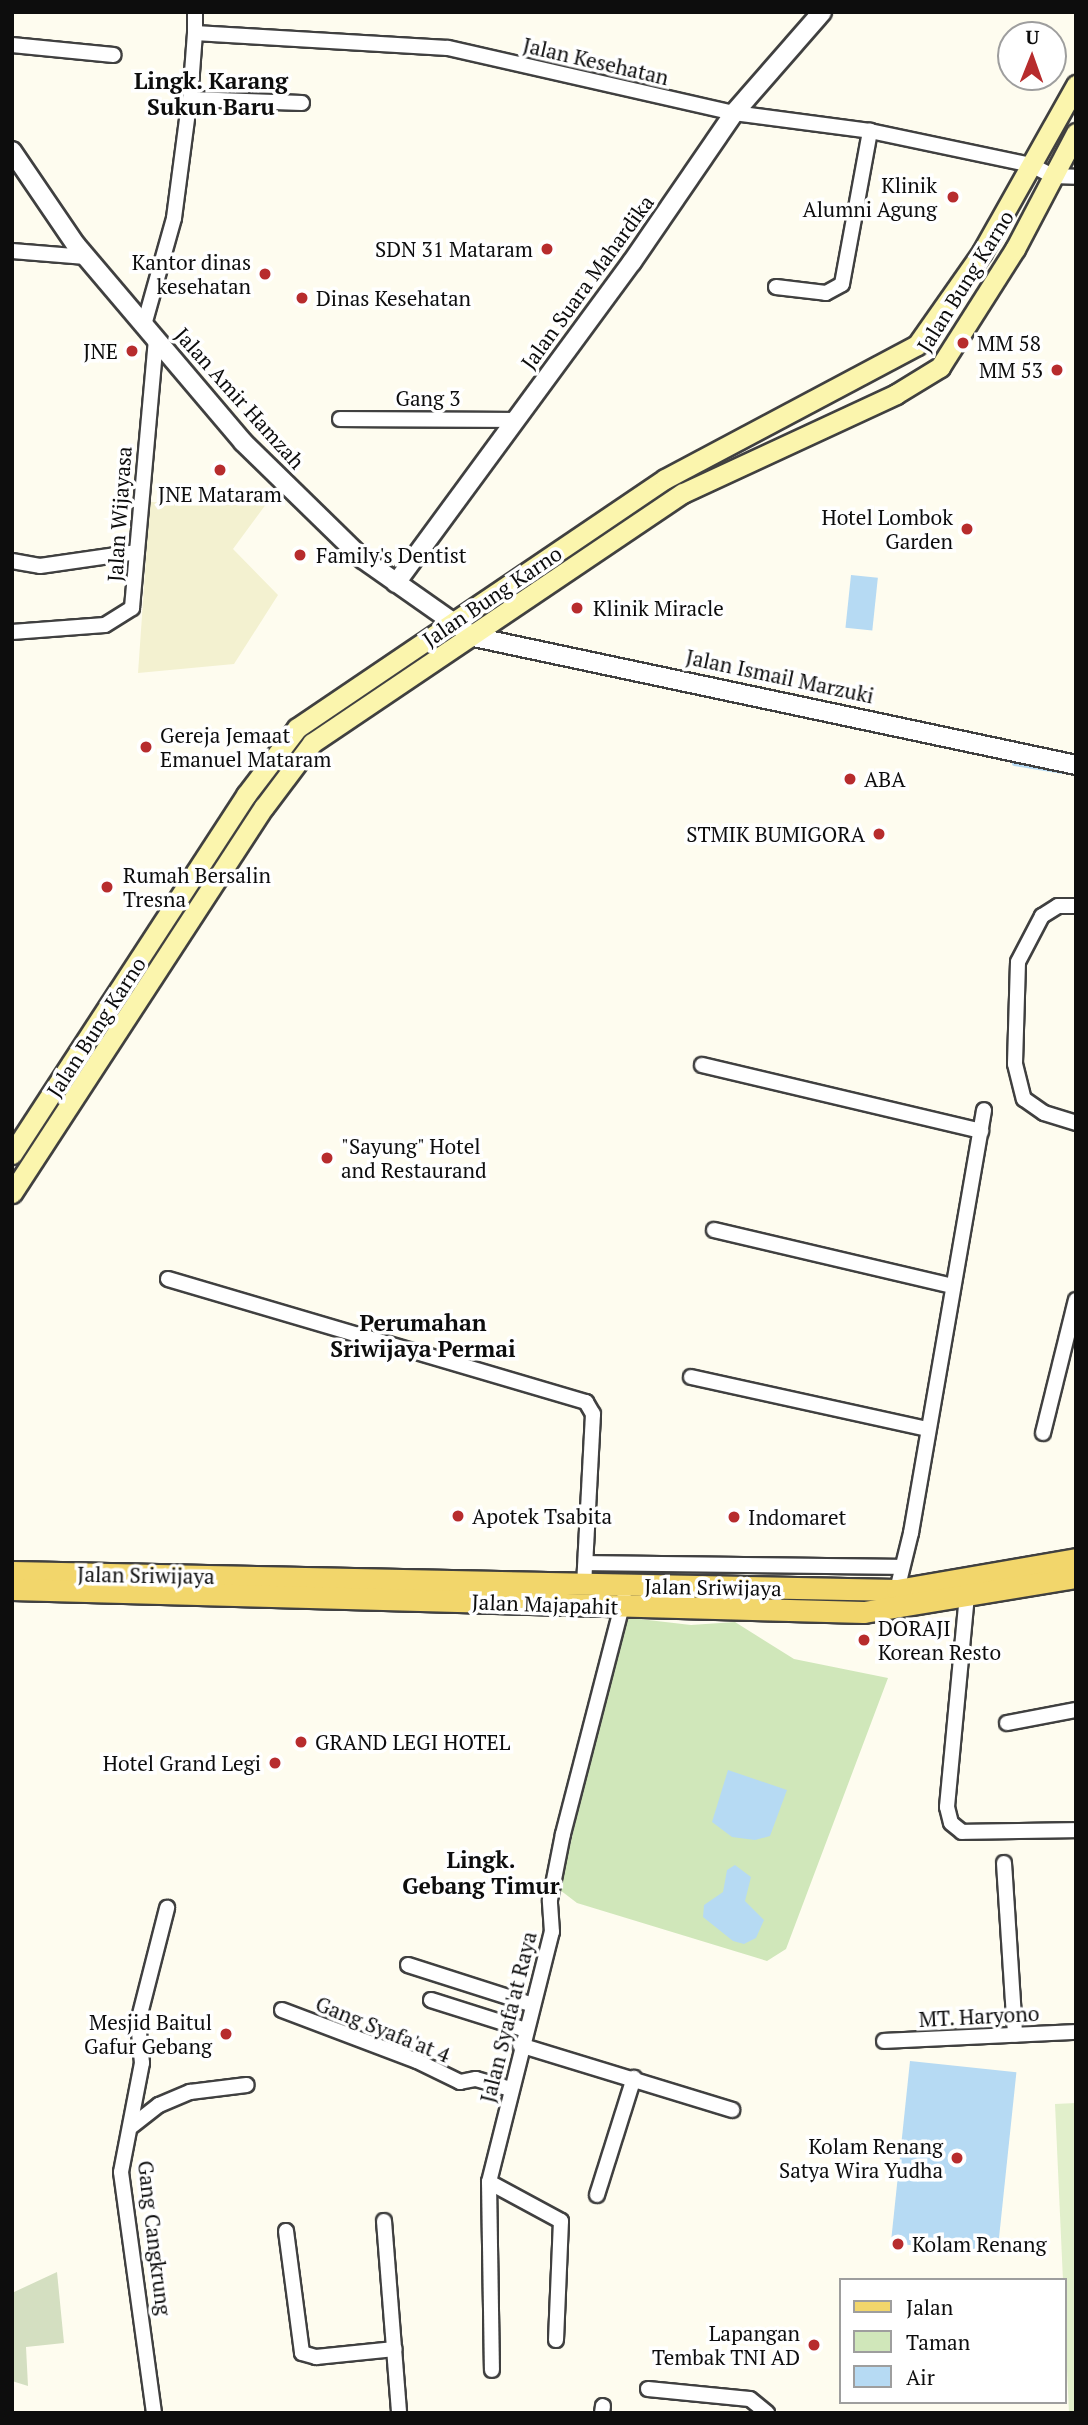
<!DOCTYPE html>
<html>
<head>
<meta charset="utf-8">
<style>
	body { margin:0 }
	#map { position:relative; width:1088px; height:2425px; overflow:hidden; background:#fefcef; font-family:"PT Serif",serif }
	div>[style] { position:absolute }
	.farmland>* { inset:0; background:#f3f1d0 }
	.green>* { inset:0; background:#d0e7ba }
	.cemetery>* { inset:0; background:#d4dfc1 }
	.pitch>* { inset:0; background:#e1efcb }
	.water>* { inset:0; background:#b6daf3; transform-origin:0 0 }
	.stream>* { height:5px; margin:-2.5px; padding:0 2.5px; transform-origin:2.5px; border-radius:2.5px; background:#b6daf3 }
	.roads { filter:drop-shadow(2px 0 #404040) drop-shadow(-2px 0 #404040) drop-shadow(0 2px #404040) drop-shadow(0 -2px #404040) }
	.minor>* { height:14px; margin:-7px; padding:0 7px; transform-origin:7px; border-radius:7px; background:#fff }
	.tertiary>* { height:18px; margin:-9px; padding:0 9px; transform-origin:9px; border-radius:9px; background:#fff }
	.secondary>* { height:19px; margin:-9.5px; padding:0 9.5px; transform-origin:9.5px; border-radius:9.5px; background:#fbf5ad }
	.primary>* { height:21px; margin:-10.5px; padding:0 10.5px; transform-origin:10.5px; border-radius:10.5px; background:#f2d66b }
	.dots>* { width:19px; height:19px; translate:-50% -50%; box-sizing:border-box; border:4px solid #fff; border-radius:50% }
	span { translate:-50% -50%; white-space:nowrap; text-align:center; line-height:1.15; -webkit-text-stroke:7px #fff; paint-order:stroke }
	.street-label { font-size:21px; color:#0d0d0d }
	.poi-label { font-size:21px; color:#0d0d0d }
	.right { translate:-100% -50%; text-align:right }
	.left { translate:0 -50%; text-align:left }
	.neighbourhood-label { font-size:23px; color:#0d0d0d; font-weight:700 }
	.frame { position:absolute; inset:0; border:14px solid #0d0d0d; pointer-events:none }
	.legend { position:absolute; left:839px; top:2278px; width:228px; height:126px; box-sizing:border-box; background:#fff; border:2px solid #9e9e9e; margin:0; padding:9px 12px; list-style:none; font-size:21px; color:#0d0d0d }
	.legend li { display:flex; align-items:center; gap:14px; height:35px }
	.legend b { width:35px; border:2px solid #9e9e9e }
	.north { position:absolute; left:997px; top:21px; width:70px; height:70px; box-sizing:border-box; background:#fff; border:2px solid #9e9e9e; border-radius:50%; rotate:1deg; font-size:19px; font-weight:700; line-height:28px; text-align:center; color:#0d0d0d }
	.north::after { content:''; display:block; margin:auto; width:24px; height:32px; background:#b72c2d; clip-path:polygon(50% 0,100% 100%,50% 72%,0 100%) }
</style>
</head>
<body>
<div id="map">
	<div class="farmland">
		<div style="clip-path:polygon(250px 492px,275px 492px,233px 549px,278px 595px,234px 664px,138px 673px,150px 502px,232px 504px)"></div>
	</div>
	<div class="green">
		<div style="clip-path:polygon(622px 1617px,691px 1625px,735px 1622px,794px 1659px,888px 1678px,786px 1949px,767px 1961px,577px 1903px,560px 1890px)"></div>
	</div>
	<div class="cemetery">
		<div style="clip-path:polygon(57px 2272px,64px 2343px,26px 2347px,28px 2386px,12px 2381px,12px 2293px)"></div>
	</div>
	<div class="pitch">
		<div style="clip-path:polygon(1076px 2103px,1076px 2413px,1069px 2413px,1055px 2104px)"></div>
	</div>
	<div class="water">
		<div style="left:851px;top:575px;width:27px;height:53px;rotate:6deg"></div>
		<div style="clip-path:polygon(728px 1770px,787px 1790px,770px 1836px,755px 1840px,732px 1837px,712px 1822px)"></div>
		<div style="clip-path:polygon(735px 1865px,751px 1877px,745px 1901px,764px 1920px,756px 1938px,744px 1944px,733px 1941px,703px 1917px,704px 1905px,723px 1892px,727px 1870px)"></div>
		<div style="left:910px;top:2061px;width:107px;height:183px;rotate:6deg"></div>
	</div>
	<div class="stream">
		<div style="left:1014px;top:763px;width:49px;rotate:9.5deg"></div>
	</div>
	<div class="roads">
		<div class="minor">
			<div style="left:195px;top:12px;width:21px;rotate:90deg"></div>
			<div style="left:195px;top:33px;width:253px;rotate:3.4deg"></div>
			<div style="left:448px;top:48px;width:293px;rotate:12.8deg"></div>
			<div style="left:734px;top:113px;width:137px;rotate:7.5deg"></div>
			<div style="left:870px;top:131px;width:165px;rotate:11.9deg"></div>
			<div style="left:1031px;top:165px;width:25px;rotate:27deg"></div>
			<div style="left:1053px;top:176px;width:23px;rotate:2deg"></div>
			<div style="left:195px;top:33px;width:66px;rotate:94.3deg"></div>
			<div style="left:190px;top:99px;width:112px;rotate:2deg"></div>
			<div style="left:12px;top:45px;width:102px;rotate:5.6deg"></div>
			<div style="left:12px;top:251px;width:74px;rotate:4.6deg"></div>
			<div style="left:776px;top:287px;width:50px;rotate:6.8deg"></div>
			<div style="left:826px;top:293px;width:18px;rotate:-29deg"></div>
			<div style="left:842px;top:284px;width:156px;rotate:-79.6deg"></div>
			<div style="left:144px;top:325px;width:111px;rotate:-74.3deg"></div>
			<div style="left:174px;top:218px;width:100px;rotate:-82.5deg"></div>
			<div style="left:340px;top:419px;width:175px;rotate:0.3deg"></div>
			<div style="left:12px;top:561px;width:28px;rotate:10deg"></div>
			<div style="left:40px;top:566px;width:98px;rotate:-8.2deg"></div>
			<div style="left:12px;top:632px;width:93px;rotate:-4.3deg"></div>
			<div style="left:105px;top:625px;width:32px;rotate:-32deg"></div>
			<div style="left:132px;top:608px;width:269px;rotate:-84.9deg"></div>
			<div style="left:1076px;top:906px;width:18px;rotate:180deg"></div>
			<div style="left:1058px;top:906px;width:19px;rotate:148deg"></div>
			<div style="left:1042px;top:916px;width:52px;rotate:117.6deg"></div>
			<div style="left:1018px;top:962px;width:102px;rotate:91.7deg"></div>
			<div style="left:1015px;top:1064px;width:36px;rotate:76deg"></div>
			<div style="left:1024px;top:1099px;width:24px;rotate:35deg"></div>
			<div style="left:1044px;top:1113px;width:34px;rotate:17deg"></div>
			<div style="left:702px;top:1065px;width:287px;rotate:13.3deg"></div>
			<div style="left:714px;top:1230px;width:244px;rotate:13.2deg"></div>
			<div style="left:168px;top:1279px;width:436px;rotate:16.4deg"></div>
			<div style="left:586px;top:1402px;width:14px;rotate:60deg"></div>
			<div style="left:593px;top:1414px;width:171px;rotate:93deg"></div>
			<div style="left:691px;top:1377px;width:242px;rotate:12.4deg"></div>
			<div style="left:1043px;top:1433px;width:137px;rotate:-76.1deg"></div>
			<div style="left:586px;top:1563px;width:316px;rotate:0.7deg"></div>
			<div style="left:897px;top:1590px;width:59px;rotate:-76.2deg"></div>
			<div style="left:911px;top:1533px;width:429px;rotate:-80.2deg"></div>
			<div style="left:967px;top:1595px;width:213px;rotate:95.4deg"></div>
			<div style="left:947px;top:1807px;width:16px;rotate:76deg"></div>
			<div style="left:951px;top:1823px;width:14px;rotate:39deg"></div>
			<div style="left:962px;top:1832px;width:114px;rotate:-1deg"></div>
			<div style="left:1007px;top:1723px;width:70px;rotate:-10.7deg"></div>
			<div style="left:1004px;top:1863px;width:172px;rotate:86.3deg"></div>
			<div style="left:408px;top:1965px;width:131px;rotate:17.7deg"></div>
			<div style="left:431px;top:2000px;width:100px;rotate:17.5deg"></div>
			<div style="left:282px;top:2010px;width:144px;rotate:20.7deg"></div>
			<div style="left:417px;top:2061px;width:48px;rotate:26deg"></div>
			<div style="left:460px;top:2082px;width:16px;rotate:-11deg"></div>
			<div style="left:476px;top:2079px;width:35px;rotate:16deg"></div>
			<div style="left:884px;top:2041px;width:192px;rotate:-2.7deg"></div>
			<div style="left:520px;top:2045px;width:222px;rotate:17deg"></div>
			<div style="left:132px;top:2126px;width:34px;rotate:-38deg"></div>
			<div style="left:159px;top:2105px;width:34px;rotate:-23deg"></div>
			<div style="left:190px;top:2092px;width:57px;rotate:-7deg"></div>
			<div style="left:489px;top:2182px;width:188px;rotate:89.1deg"></div>
			<div style="left:597px;top:2195px;width:123px;rotate:-72.5deg"></div>
			<div style="left:384px;top:2221px;width:193px;rotate:85.5deg"></div>
			<div style="left:286px;top:2231px;width:123px;rotate:82.5deg"></div>
			<div style="left:302px;top:2353px;width:15px;rotate:16deg"></div>
			<div style="left:316px;top:2357px;width:79px;rotate:-5.8deg"></div>
			<div style="left:556px;top:2340px;width:119px;rotate:-87.6deg"></div>
			<div style="left:561px;top:2221px;width:82px;rotate:-151.6deg"></div>
			<div style="left:489px;top:2182px;width:258px;rotate:-75.9deg"></div>
			<div style="left:552px;top:1932px;width:32px;rotate:-94deg"></div>
			<div style="left:550px;top:1900px;width:67px;rotate:-78.9deg"></div>
			<div style="left:563px;top:1834px;width:244px;rotate:-75.5deg"></div>
			<div style="left:648px;top:2389px;width:102px;rotate:5.6deg"></div>
			<div style="left:750px;top:2399px;width:22px;rotate:39deg"></div>
			<div style="left:154px;top:2413px;width:243px;rotate:-97.8deg"></div>
			<div style="left:121px;top:2172px;width:111px;rotate:-79.1deg"></div>
			<div style="left:142px;top:2063px;width:41px;rotate:-95.6deg"></div>
			<div style="left:138px;top:2022px;width:118px;rotate:-75.7deg"></div>
			<div style="left:602px;top:2413px;width:7px;rotate:-82deg"></div>
		</div>
		<div class="tertiary">
			<div style="left:12px;top:151px;width:114px;rotate:55.8deg"></div>
			<div style="left:76px;top:245px;width:258px;rotate:49.7deg"></div>
			<div style="left:243px;top:442px;width:168px;rotate:44.3deg"></div>
			<div style="left:363px;top:559px;width:136px;rotate:35.1deg"></div>
			<div style="left:474px;top:637px;width:615px;rotate:12deg"></div>
			<div style="left:396px;top:583px;width:398px;rotate:-53.7deg"></div>
			<div style="left:632px;top:262px;width:181px;rotate:-55.6deg"></div>
			<div style="left:734px;top:113px;width:134px;rotate:-48.9deg"></div>
		</div>
		<div class="secondary">
			<div style="left:12px;top:1154px;width:429px;rotate:-56.9deg"></div>
			<div style="left:246px;top:795px;width:84px;rotate:-52.7deg"></div>
			<div style="left:297px;top:728px;width:444px;rotate:-34.1deg"></div>
			<div style="left:665px;top:479px;width:285px;rotate:-28deg"></div>
			<div style="left:917px;top:345px;width:113px;rotate:-55deg"></div>
			<div style="left:982px;top:252px;width:192px;rotate:-60.6deg"></div>
			<div style="left:12px;top:1193px;width:461px;rotate:-56.9deg"></div>
			<div style="left:264px;top:807px;width:80px;rotate:-53.1deg"></div>
			<div style="left:312px;top:743px;width:447px;rotate:-34deg"></div>
			<div style="left:683px;top:493px;width:235px;rotate:-24.9deg"></div>
			<div style="left:896px;top:394px;width:52px;rotate:-31.5deg"></div>
			<div style="left:940px;top:367px;width:140px;rotate:-57.6deg"></div>
			<div style="left:1015px;top:249px;width:131px;rotate:-62.3deg"></div>
		</div>
		<div class="primary">
			<div style="left:12px;top:1572px;width:885px;rotate:1.17deg"></div>
			<div style="left:897px;top:1590px;width:182px;rotate:-9.8deg"></div>
			<div style="left:12px;top:1589px;width:852px;rotate:1.55deg"></div>
			<div style="left:864px;top:1612px;width:215px;rotate:-9.4deg"></div>
		</div>
	</div>
	<div class="dots">
		<div style="left:953px;top:197px;background:#b72c2d"></div>
		<div style="left:547px;top:249px;background:#b72c2d"></div>
		<div style="left:265px;top:274px;background:#b72c2d"></div>
		<div style="left:302px;top:298px;background:#b72c2d"></div>
		<div style="left:963px;top:343px;background:#b72c2d"></div>
		<div style="left:132px;top:351px;background:#b72c2d"></div>
		<div style="left:1057px;top:370px;background:#b72c2d"></div>
		<div style="left:220px;top:470px;background:#b72c2d"></div>
		<div style="left:967px;top:529px;background:#b72c2d"></div>
		<div style="left:300px;top:555px;background:#b72c2d"></div>
		<div style="left:577px;top:608px;background:#b72c2d"></div>
		<div style="left:146px;top:747px;background:#b72c2d"></div>
		<div style="left:850px;top:779px;background:#b72c2d"></div>
		<div style="left:879px;top:834px;background:#b72c2d"></div>
		<div style="left:107px;top:887px;background:#b72c2d"></div>
		<div style="left:327px;top:1158px;background:#b72c2d"></div>
		<div style="left:458px;top:1516px;background:#b72c2d"></div>
		<div style="left:734px;top:1517px;background:#b72c2d"></div>
		<div style="left:864px;top:1640px;background:#b72c2d"></div>
		<div style="left:301px;top:1742px;background:#b72c2d"></div>
		<div style="left:275px;top:1763px;background:#b72c2d"></div>
		<div style="left:226px;top:2034px;background:#b72c2d"></div>
		<div style="left:957px;top:2158px;background:#b72c2d"></div>
		<div style="left:898px;top:2244px;background:#b72c2d"></div>
		<div style="left:814px;top:2345px;background:#b72c2d"></div>
	</div>
	<div class="street-label">
		<span style="left:596px;top:61px;rotate:13deg">Jalan Kesehatan</span>
		<span style="left:965px;top:281px;rotate:-58deg">Jalan Bung Karno</span>
		<span style="left:587px;top:282px;rotate:-54deg">Jalan Suara Mahardika</span>
		<span style="left:240px;top:398px;rotate:48deg">Jalan Amir Hamzah</span>
		<span style="left:428px;top:398px">Gang 3</span>
		<span style="left:119px;top:514px;rotate:-86deg">Jalan Wijayasa</span>
		<span style="left:492px;top:596px;rotate:-34deg">Jalan Bung Karno</span>
		<span style="left:780px;top:676px;rotate:12deg">Jalan Ismail Marzuki</span>
		<span style="left:96px;top:1027px;rotate:-57deg">Jalan Bung Karno</span>
		<span style="left:146px;top:1575px;rotate:1deg">Jalan Sriwijaya</span>
		<span style="left:713px;top:1587px;rotate:1deg">Jalan Sriwijaya</span>
		<span style="left:545px;top:1604px;rotate:2deg">Jalan Majapahit</span>
		<span style="left:979px;top:2016px;rotate:-3deg">MT. Haryono</span>
		<span style="left:508px;top:2017px;rotate:-76deg">Jalan Syafa'at Raya</span>
		<span style="left:383px;top:2029px;rotate:22deg">Gang Syafa'at 4</span>
		<span style="left:155px;top:2238px;rotate:83deg">Gang Cangkrung</span>
	</div>
	<div class="poi-label">
		<span class="right" style="left:937px;top:197px">Klinik<br>Alumni Agung</span>
		<span class="right" style="left:533px;top:249px">SDN 31 Mataram</span>
		<span class="right" style="left:251px;top:274px">Kantor dinas<br>kesehatan</span>
		<span class="left" style="left:316px;top:298px">Dinas Kesehatan</span>
		<span class="left" style="left:977px;top:343px">MM 58</span>
		<span class="right" style="left:118px;top:351px">JNE</span>
		<span class="right" style="left:1043px;top:370px">MM 53</span>
		<span style="left:220px;top:494px">JNE Mataram</span>
		<span class="right" style="left:953px;top:529px">Hotel Lombok<br>Garden</span>
		<span class="left" style="left:316px;top:555px">Family's Dentist</span>
		<span class="left" style="left:593px;top:608px">Klinik Miracle</span>
		<span class="left" style="left:160px;top:747px">Gereja Jemaat<br>Emanuel Mataram</span>
		<span class="left" style="left:864px;top:779px">ABA</span>
		<span class="right" style="left:865px;top:834px">STMIK BUMIGORA</span>
		<span class="left" style="left:123px;top:887px">Rumah Bersalin<br>Tresna</span>
		<span class="left" style="left:341px;top:1158px">"Sayung" Hotel<br>and Restaurand</span>
		<span class="left" style="left:472px;top:1516px">Apotek Tsabita</span>
		<span class="left" style="left:748px;top:1517px">Indomaret</span>
		<span class="left" style="left:878px;top:1640px">DORAJI<br>Korean Resto</span>
		<span class="left" style="left:315px;top:1742px">GRAND LEGI HOTEL</span>
		<span class="right" style="left:261px;top:1763px">Hotel Grand Legi</span>
		<span class="right" style="left:212px;top:2034px">Mesjid Baitul<br>Gafur Gebang</span>
		<span class="right" style="left:943px;top:2158px">Kolam Renang<br>Satya Wira Yudha</span>
		<span class="left" style="left:912px;top:2244px">Kolam Renang</span>
		<span class="right" style="left:800px;top:2345px">Lapangan<br>Tembak TNI AD</span>
	</div>
	<div class="neighbourhood-label">
		<span style="left:211px;top:94px">Lingk. Karang<br>Sukun Baru</span>
		<span style="left:423px;top:1336px">Perumahan<br>Sriwijaya Permai</span>
		<span style="left:481px;top:1873px">Lingk.<br>Gebang Timur</span>
	</div>
	<div class="frame"></div>
	<ul class="legend">
	<li><b style="height:9px;background:#f2d66b"></b>Jalan</li>
	<li><b style="height:19px;background:#d0e7ba"></b>Taman</li>
	<li><b style="height:19px;background:#b6daf3"></b>Air</li>
	</ul>
	<div class="north">U</div>
</div>
</body>
</html>
